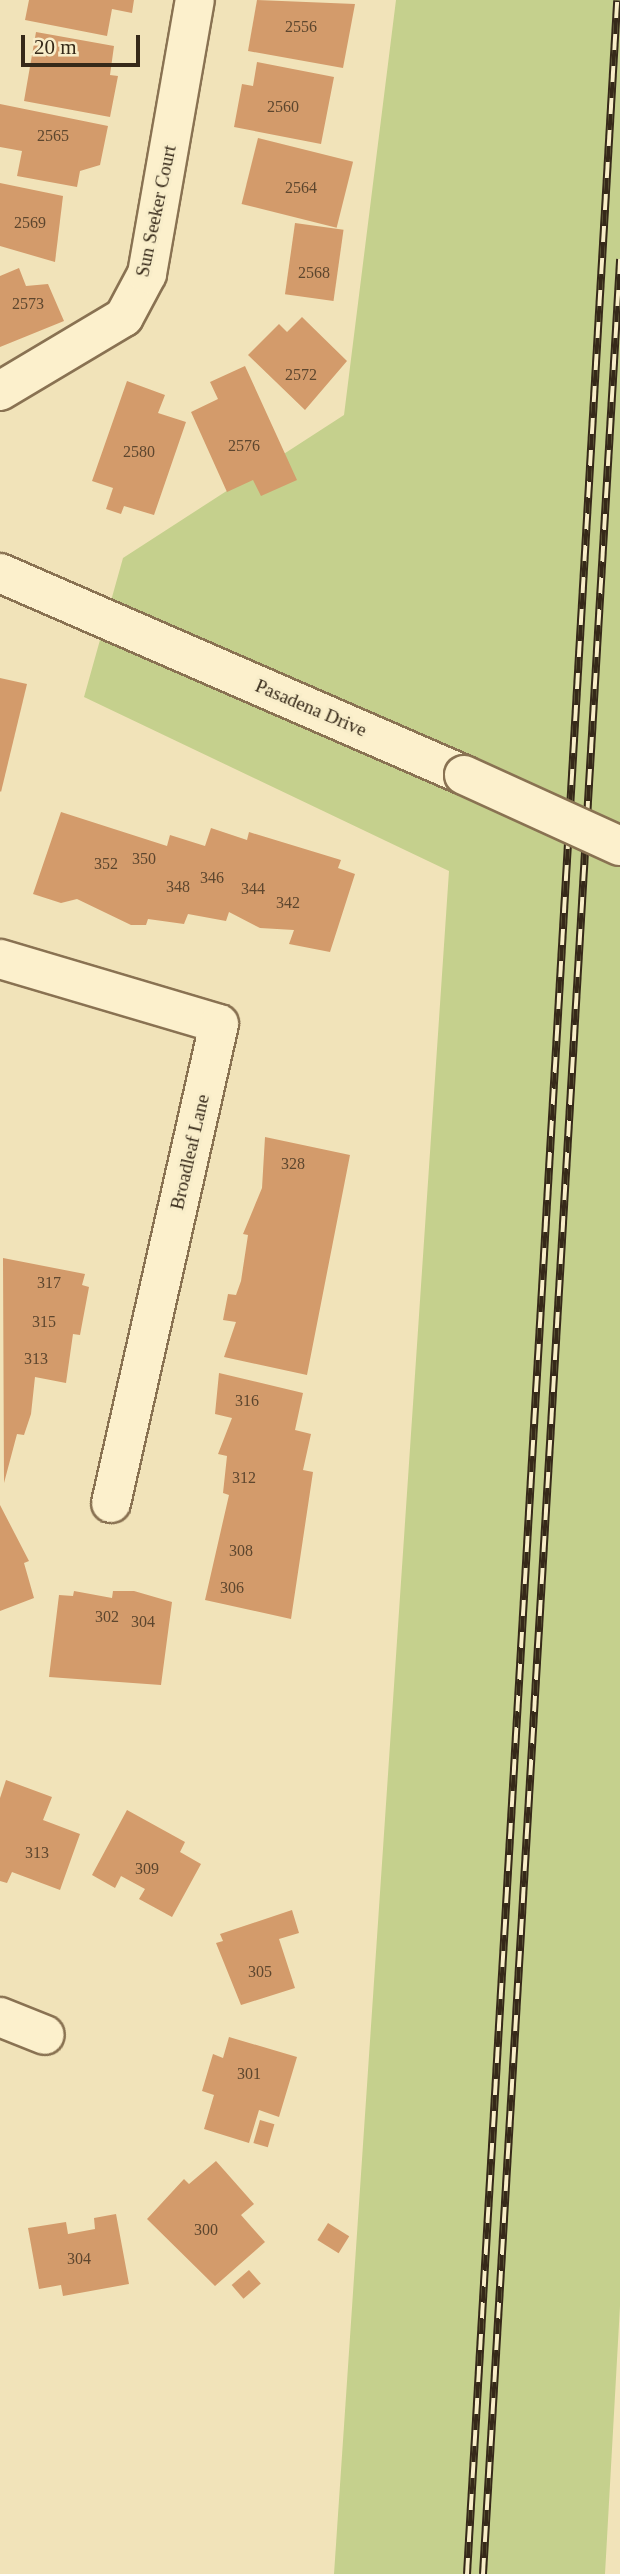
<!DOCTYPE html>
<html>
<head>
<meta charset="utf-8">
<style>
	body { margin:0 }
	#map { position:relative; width:620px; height:2574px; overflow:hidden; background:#f1e3b9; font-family:Georgia,serif }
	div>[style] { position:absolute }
	.green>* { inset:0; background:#c5d08d }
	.building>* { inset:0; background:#d39b6b; transform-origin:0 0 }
	.roads { filter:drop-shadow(2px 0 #897252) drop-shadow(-2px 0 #897252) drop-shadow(0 2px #897252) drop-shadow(0 -2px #897252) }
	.minor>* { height:38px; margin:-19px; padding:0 19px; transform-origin:19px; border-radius:19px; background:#fcf0cc }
	.rail>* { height:8px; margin-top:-4px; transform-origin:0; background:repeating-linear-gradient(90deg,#f8edc9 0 16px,#362919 0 32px); box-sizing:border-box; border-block:2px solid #362919 }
	.bridges { filter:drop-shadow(2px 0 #897252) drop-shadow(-2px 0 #897252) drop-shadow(0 2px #897252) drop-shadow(0 -2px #897252) }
	.minor-bridge>* { height:38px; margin:-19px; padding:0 19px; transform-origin:19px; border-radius:19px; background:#fcf0cc }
	span { translate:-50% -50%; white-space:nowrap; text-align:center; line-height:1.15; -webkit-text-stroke:6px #f8edc9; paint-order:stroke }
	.number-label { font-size:16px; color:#5d462e }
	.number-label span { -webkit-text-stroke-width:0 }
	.street-label { font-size:19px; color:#362919 }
	.scale { position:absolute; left:21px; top:35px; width:119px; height:32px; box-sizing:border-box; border:4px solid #362919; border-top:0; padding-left:9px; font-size:21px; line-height:24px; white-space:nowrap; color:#362919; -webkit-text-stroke:5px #f8edc9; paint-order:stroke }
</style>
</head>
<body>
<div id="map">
	<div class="green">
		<div style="clip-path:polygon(396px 0,620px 0,620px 2306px,605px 2574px,334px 2574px,449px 871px,84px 697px,123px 558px,344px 415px)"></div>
	</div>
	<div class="building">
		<div style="clip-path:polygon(29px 0,134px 0,132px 13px,112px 9px,107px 36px,25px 20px)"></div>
		<div style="clip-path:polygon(257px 0,355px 4px,343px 68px,248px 51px)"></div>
		<div style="clip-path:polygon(36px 32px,114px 46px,110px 75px,118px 76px,110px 117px,24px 101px)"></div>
		<div style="clip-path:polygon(257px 62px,334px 77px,321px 144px,234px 127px,242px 84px,253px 86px)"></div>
		<div style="clip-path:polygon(0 104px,108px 126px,100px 165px,80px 171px,77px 187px,17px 176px,22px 151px,0 147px)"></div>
		<div style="left:258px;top:138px;width:98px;height:68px;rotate:14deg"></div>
		<div style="clip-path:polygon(0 183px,63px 196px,55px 262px,0 246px)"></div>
		<div style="left:295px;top:223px;width:49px;height:72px;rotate:8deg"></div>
		<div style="clip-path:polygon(19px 268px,26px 286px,48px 284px,64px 321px,0 347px,0 276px)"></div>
		<div style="clip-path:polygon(302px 317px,347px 361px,305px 410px,248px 355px,279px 324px,287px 332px)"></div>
		<div style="clip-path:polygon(245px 366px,297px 480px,261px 496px,253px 480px,227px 492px,191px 412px,218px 399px,210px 382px)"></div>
		<div style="clip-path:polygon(127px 381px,165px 395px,158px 413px,186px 422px,154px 515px,124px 506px,121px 514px,106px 509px,113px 488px,92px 481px)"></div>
		<div style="clip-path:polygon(0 678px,27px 684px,1px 792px,0 791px)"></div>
		<div style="clip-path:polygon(61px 812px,167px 846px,170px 835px,205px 846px,211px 828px,247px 840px,249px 832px,341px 860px,338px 868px,355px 874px,330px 952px,289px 944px,294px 930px,260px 928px,229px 912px,226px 921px,188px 914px,184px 924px,148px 919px,146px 925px,131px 925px,77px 899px,61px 903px,33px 894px)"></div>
		<div style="clip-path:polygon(265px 1137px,350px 1155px,307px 1375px,224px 1357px,236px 1322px,223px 1320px,228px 1294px,236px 1295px,241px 1281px,248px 1235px,243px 1234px,262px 1188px)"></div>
		<div style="clip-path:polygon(3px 1258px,85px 1274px,82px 1285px,89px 1287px,80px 1335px,73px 1334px,66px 1383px,35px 1377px,31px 1414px,24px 1435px,17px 1434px,4px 1483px)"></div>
		<div style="clip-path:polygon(219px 1373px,303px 1393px,295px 1430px,311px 1434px,303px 1470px,313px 1472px,291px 1619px,205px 1600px,229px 1495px,223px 1493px,227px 1456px,218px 1454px,232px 1418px,215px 1414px)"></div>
		<div style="clip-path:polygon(0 1505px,29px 1561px,24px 1563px,34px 1598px,0 1611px)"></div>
		<div style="clip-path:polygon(74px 1591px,112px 1598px,113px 1591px,134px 1591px,172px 1602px,161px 1685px,49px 1677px,59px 1595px,73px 1596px)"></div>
		<div style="clip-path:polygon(6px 1780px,52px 1797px,43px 1820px,80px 1834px,60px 1890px,12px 1872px,7px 1883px,0 1881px,0 1798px)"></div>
		<div style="clip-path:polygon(127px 1810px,185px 1842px,180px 1852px,201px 1864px,172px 1917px,139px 1899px,145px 1889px,121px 1876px,115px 1888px,92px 1875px)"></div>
		<div style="clip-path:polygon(292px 1910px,299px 1933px,279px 1939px,295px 1988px,241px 2005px,216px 1943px,223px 1941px,220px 1934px)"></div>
		<div style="clip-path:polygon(229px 2037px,297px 2057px,279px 2117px,259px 2110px,249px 2143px,204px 2129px,214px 2095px,202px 2091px,213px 2054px,223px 2058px)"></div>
		<div style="left:260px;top:2120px;width:15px;height:24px;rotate:16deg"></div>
		<div style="clip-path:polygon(216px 2161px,254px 2204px,241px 2215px,265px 2242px,215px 2286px,147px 2219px,184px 2179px,189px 2184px)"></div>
		<div style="clip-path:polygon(116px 2214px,129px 2284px,63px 2296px,61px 2285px,39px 2289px,28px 2228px,66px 2222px,68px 2234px,95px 2229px,94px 2218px)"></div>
		<div style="left:328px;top:2223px;width:25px;height:20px;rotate:32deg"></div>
		<div style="left:249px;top:2270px;width:18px;height:23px;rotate:49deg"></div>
	</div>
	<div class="roads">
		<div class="minor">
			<div style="left:0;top:391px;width:144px;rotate:-30.8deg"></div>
			<div style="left:124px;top:317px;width:49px;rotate:-61.9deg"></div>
			<div style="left:147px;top:274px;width:278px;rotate:-80.1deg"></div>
			<div style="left:0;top:573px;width:506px;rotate:23.53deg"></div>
			<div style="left:0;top:959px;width:228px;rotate:16.5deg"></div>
			<div style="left:219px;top:1024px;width:491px;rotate:102.7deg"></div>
			<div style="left:0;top:2017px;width:48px;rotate:21.8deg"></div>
		</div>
	</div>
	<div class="rail">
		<div style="left:467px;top:2574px;width:2578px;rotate:-86.66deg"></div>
		<div style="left:483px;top:2574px;width:2319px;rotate:-86.61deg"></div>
	</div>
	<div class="bridges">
		<div class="minor-bridge">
			<div style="left:464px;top:775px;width:171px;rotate:24.5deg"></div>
		</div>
	</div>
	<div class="number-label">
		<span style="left:301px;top:27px">2556</span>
		<span style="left:283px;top:107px">2560</span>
		<span style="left:53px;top:136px">2565</span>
		<span style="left:301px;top:188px">2564</span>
		<span style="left:30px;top:223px">2569</span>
		<span style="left:314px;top:273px">2568</span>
		<span style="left:28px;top:304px">2573</span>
		<span style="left:301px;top:375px">2572</span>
		<span style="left:244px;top:446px">2576</span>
		<span style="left:139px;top:452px">2580</span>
		<span style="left:144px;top:859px">350</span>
		<span style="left:106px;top:864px">352</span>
		<span style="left:212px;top:878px">346</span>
		<span style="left:178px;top:887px">348</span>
		<span style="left:253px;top:889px">344</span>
		<span style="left:288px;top:903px">342</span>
		<span style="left:293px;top:1164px">328</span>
		<span style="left:49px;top:1283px">317</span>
		<span style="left:44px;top:1322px">315</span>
		<span style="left:36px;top:1359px">313</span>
		<span style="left:247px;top:1401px">316</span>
		<span style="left:244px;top:1478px">312</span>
		<span style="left:241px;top:1551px">308</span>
		<span style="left:232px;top:1588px">306</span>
		<span style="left:107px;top:1617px">302</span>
		<span style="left:143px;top:1622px">304</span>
		<span style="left:37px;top:1853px">313</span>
		<span style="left:147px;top:1869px">309</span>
		<span style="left:260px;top:1972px">305</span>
		<span style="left:249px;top:2074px">301</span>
		<span style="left:206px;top:2230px">300</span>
		<span style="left:79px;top:2259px">304</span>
	</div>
	<div class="street-label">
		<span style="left:156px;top:211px;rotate:-78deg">Sun Seeker Court</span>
		<span style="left:311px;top:708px;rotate:23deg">Pasadena Drive</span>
		<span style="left:190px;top:1152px;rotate:-77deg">Broadleaf Lane</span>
	</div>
	<div class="scale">20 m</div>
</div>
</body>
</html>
